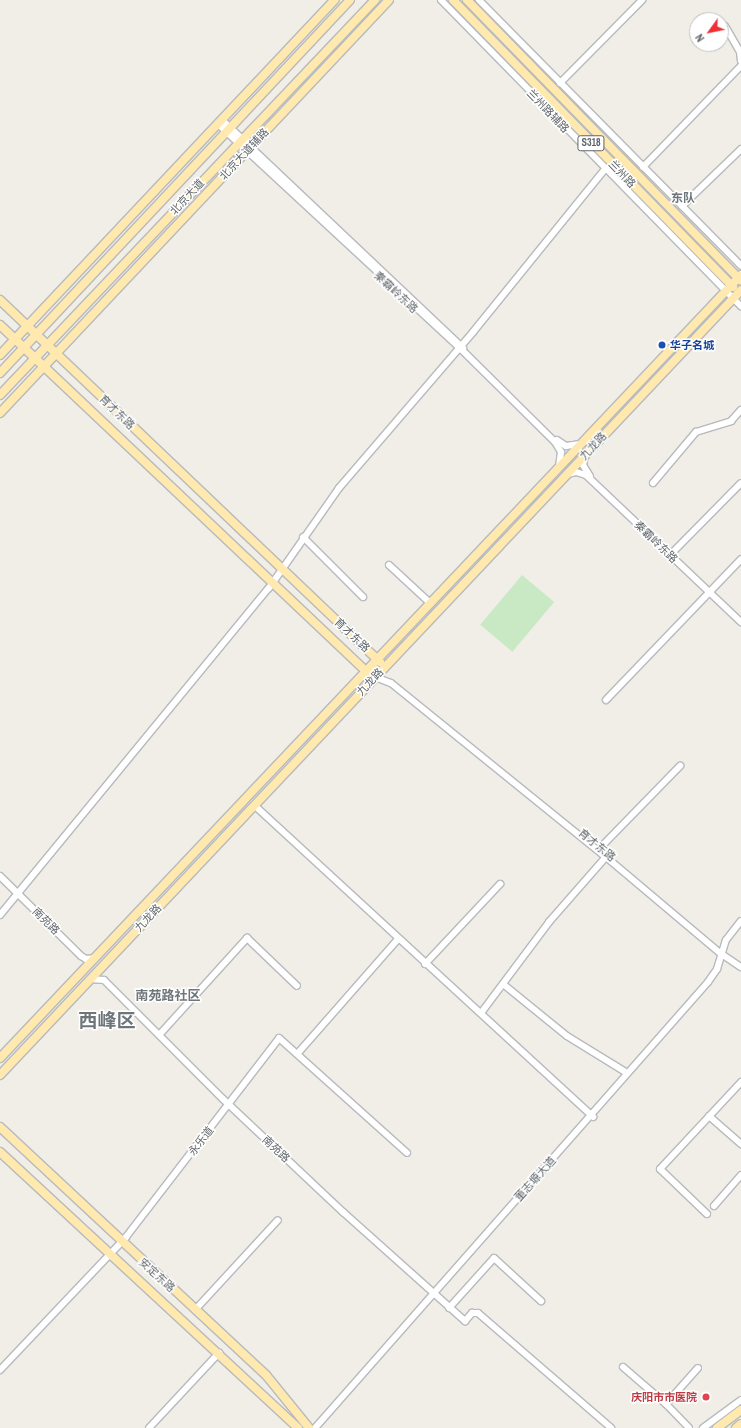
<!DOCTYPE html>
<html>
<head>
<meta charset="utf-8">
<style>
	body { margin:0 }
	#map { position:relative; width:741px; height:1428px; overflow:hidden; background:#f1eee7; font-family:"Archivo Narrow","Noto Sans SC",sans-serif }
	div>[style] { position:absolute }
	.green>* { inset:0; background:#c8e9c3; transform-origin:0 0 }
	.roads { filter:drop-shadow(1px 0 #b7babe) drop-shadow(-1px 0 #b7babe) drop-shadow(0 1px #b7babe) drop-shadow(0 -1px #b7babe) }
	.minor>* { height:6px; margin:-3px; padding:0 3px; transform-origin:3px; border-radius:3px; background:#fff }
	.major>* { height:8px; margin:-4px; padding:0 4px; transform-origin:4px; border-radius:4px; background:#ffe9ae }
	.dots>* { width:11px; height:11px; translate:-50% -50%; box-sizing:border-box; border:2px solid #fff; border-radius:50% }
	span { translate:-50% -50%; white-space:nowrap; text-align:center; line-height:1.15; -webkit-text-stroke:3px #fff; paint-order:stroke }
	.shield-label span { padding:1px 3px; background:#fff; border:1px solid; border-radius:3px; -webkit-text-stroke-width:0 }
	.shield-label { font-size:10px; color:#5e6468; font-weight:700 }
	.street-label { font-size:11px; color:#5e6468 }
	.transit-label { font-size:11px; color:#164399; font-weight:700 }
	.left { translate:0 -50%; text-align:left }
	.health-label { font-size:11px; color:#be3a42; font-weight:700 }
	.right { translate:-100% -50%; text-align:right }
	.neighbourhood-label { font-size:12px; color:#6f767a; font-weight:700 }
	.quarter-label { font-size:13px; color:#6f767a; font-weight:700 }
	.town-label { font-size:19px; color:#6f767a; font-weight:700 }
	.north { position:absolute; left:689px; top:12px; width:40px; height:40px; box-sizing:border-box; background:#fff; border:1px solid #bfc1c3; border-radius:50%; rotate:237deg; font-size:11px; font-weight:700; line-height:16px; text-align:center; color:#5e6468 }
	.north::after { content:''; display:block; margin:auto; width:14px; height:18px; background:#f12e35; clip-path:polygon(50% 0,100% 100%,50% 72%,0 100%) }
</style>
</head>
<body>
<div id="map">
	<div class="green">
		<div style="left:522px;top:575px;width:42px;height:65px;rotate:40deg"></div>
	</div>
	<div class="roads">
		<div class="minor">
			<div style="left:441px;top:0;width:429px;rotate:45.6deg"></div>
			<div style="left:479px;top:0;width:373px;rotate:45.4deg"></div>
			<div style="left:725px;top:26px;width:30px;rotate:60deg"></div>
			<div style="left:740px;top:52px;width:9px;rotate:84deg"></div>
			<div style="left:560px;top:83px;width:117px;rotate:-45.3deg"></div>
			<div style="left:222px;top:120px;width:332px;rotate:43.4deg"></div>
			<div style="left:218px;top:124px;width:333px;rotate:42.8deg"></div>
			<div style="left:462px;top:350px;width:131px;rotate:44.7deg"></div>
			<div style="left:555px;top:442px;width:12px;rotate:59deg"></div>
			<div style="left:561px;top:452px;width:14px;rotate:98deg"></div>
			<div style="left:643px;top:167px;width:141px;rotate:-45.9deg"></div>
			<div style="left:682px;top:206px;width:82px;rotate:-44deg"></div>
			<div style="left:557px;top:440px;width:11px;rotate:34deg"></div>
			<div style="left:566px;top:446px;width:14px;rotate:-8deg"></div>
			<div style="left:585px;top:455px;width:10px;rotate:101deg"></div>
			<div style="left:583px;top:465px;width:13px;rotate:58deg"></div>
			<div style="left:568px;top:474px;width:8px;rotate:-14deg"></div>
			<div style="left:576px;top:472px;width:10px;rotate:17deg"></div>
			<div style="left:586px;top:475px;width:214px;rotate:43.5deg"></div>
			<div style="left:653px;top:483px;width:67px;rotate:-49.9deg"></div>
			<div style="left:696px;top:432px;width:37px;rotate:-17deg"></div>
			<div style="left:731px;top:421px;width:15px;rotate:-48deg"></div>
			<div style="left:303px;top:537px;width:85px;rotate:45deg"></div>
			<div style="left:670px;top:555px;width:101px;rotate:-45.4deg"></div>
			<div style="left:389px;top:565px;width:56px;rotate:42.8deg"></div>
			<div style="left:375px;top:677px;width:17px;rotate:21deg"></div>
			<div style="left:391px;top:683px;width:277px;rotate:39deg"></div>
			<div style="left:606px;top:857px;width:149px;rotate:40.1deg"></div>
			<div style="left:720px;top:953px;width:25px;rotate:34deg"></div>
			<div style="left:606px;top:700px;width:195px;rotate:-46.2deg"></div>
			<div style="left:254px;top:805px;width:461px;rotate:42.6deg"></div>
			<div style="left:600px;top:848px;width:115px;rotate:-45.7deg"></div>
			<div style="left:0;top:876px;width:114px;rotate:44.6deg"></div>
			<div style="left:81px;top:956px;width:6px;rotate:31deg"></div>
			<div style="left:86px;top:959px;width:9px;rotate:-6deg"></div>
			<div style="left:0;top:915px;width:423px;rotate:-50.6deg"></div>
			<div style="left:269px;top:588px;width:122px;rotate:-55deg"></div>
			<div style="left:339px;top:488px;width:206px;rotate:-49.3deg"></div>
			<div style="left:473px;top:332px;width:210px;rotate:-51deg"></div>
			<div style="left:425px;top:964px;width:110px;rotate:-46.8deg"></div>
			<div style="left:90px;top:979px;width:14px;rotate:4deg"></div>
			<div style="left:104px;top:980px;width:168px;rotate:45deg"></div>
			<div style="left:223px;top:1099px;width:165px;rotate:43.3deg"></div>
			<div style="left:343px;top:1212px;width:164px;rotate:41.8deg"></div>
			<div style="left:465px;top:1321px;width:11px;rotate:-49deg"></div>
			<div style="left:472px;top:1313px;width:6px"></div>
			<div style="left:478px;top:1313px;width:176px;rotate:40.8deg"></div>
			<div style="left:503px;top:984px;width:82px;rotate:39.1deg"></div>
			<div style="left:567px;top:1036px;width:67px;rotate:31.6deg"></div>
			<div style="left:481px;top:1013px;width:114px;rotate:-53.2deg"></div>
			<div style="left:549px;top:922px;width:86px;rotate:-48.8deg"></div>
			<div style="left:160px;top:1034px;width:130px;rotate:-47.8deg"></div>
			<div style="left:247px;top:938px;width:69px;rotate:43.8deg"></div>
			<div style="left:298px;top:1053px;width:152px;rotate:-48.7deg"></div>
			<div style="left:709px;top:1116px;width:43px;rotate:41.2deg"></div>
			<div style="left:714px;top:1206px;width:41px;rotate:-48.9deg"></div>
			<div style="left:707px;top:1214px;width:65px;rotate:-136.2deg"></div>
			<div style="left:660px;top:1169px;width:119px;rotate:-47deg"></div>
			<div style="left:449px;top:1308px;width:67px;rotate:-48deg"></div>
			<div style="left:494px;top:1258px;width:64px;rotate:42.5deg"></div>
			<div style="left:195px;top:1310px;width:122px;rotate:-47.3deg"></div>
			<div style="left:623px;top:1367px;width:57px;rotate:40.7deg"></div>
			<div style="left:666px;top:1404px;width:33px;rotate:46deg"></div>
			<div style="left:0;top:1370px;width:183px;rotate:-46.5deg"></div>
			<div style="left:126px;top:1237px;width:251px;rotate:-52.4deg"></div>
			<div style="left:279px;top:1038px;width:172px;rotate:41.9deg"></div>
			<div style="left:666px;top:1404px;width:48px;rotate:-48.4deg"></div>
			<div style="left:149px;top:1428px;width:103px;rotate:-47deg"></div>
			<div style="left:315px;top:1428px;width:594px;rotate:-48.61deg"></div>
			<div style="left:708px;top:982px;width:16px;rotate:-55deg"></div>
			<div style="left:717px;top:969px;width:30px;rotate:-73deg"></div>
			<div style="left:726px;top:940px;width:24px;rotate:-52deg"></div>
			<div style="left:703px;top:1428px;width:47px;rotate:-36.4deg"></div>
		</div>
		<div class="major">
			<div style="left:453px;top:0;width:401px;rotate:45.7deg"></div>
			<div style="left:467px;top:0;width:392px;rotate:45.7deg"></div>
			<div style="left:0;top:300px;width:525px;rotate:43.61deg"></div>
			<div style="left:0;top:325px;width:508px;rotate:43.4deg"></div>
			<div style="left:0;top:355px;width:488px;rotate:-46.7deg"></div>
			<div style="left:0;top:373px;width:511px;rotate:-46.82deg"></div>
			<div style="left:0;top:395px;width:545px;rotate:-46.49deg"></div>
			<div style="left:0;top:413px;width:567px;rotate:-46.71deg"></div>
			<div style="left:0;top:1058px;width:1078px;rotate:-46.58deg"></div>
			<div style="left:0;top:1075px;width:1079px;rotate:-46.65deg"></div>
			<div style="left:0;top:1127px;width:364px;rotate:43deg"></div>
			<div style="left:266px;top:1375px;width:68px;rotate:50.9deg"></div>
			<div style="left:0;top:1152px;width:406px;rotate:42.8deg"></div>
			<div style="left:717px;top:1428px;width:30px;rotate:-37deg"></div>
			<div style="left:736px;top:1428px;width:6px;rotate:-39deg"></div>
		</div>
	</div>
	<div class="dots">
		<div style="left:662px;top:345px;background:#1a4fb4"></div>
		<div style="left:706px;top:1397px;background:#e0444e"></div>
	</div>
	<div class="shield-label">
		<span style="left:591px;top:143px">S318</span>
	</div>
	<div class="street-label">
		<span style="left:548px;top:111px;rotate:46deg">兰州路辅路</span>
		<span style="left:244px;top:154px;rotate:-47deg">北京大道辅路</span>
		<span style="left:622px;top:174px;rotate:46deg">兰州路</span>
		<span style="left:187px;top:197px;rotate:-47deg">北京大道</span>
		<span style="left:396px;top:292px;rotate:43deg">秦霸岭东路</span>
		<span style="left:117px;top:412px;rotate:44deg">育才东路</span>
		<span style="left:593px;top:446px;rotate:-47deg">九龙路</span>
		<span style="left:656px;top:542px;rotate:44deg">秦霸岭东路</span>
		<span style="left:352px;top:635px;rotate:43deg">育才东路</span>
		<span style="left:370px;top:682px;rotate:-47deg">九龙路</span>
		<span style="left:597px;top:845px;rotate:39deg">育才东路</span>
		<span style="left:148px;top:918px;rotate:-47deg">九龙路</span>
		<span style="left:46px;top:921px;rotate:45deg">南苑路</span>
		<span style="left:201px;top:1141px;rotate:-52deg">永乐道</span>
		<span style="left:276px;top:1149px;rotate:43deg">南苑路</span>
		<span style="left:535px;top:1179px;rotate:-48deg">董志塬大道</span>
		<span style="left:157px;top:1275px;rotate:42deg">安定东路</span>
	</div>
	<div class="transit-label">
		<span class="left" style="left:670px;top:345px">华子名城</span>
	</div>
	<div class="health-label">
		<span class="right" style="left:697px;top:1397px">庆阳市市医院</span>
	</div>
	<div class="neighbourhood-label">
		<span style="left:683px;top:199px">东队</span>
	</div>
	<div class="quarter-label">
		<span style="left:168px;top:996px">南苑路社区</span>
	</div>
	<div class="town-label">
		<span style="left:107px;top:1021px">西峰区</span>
	</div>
	<div class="north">N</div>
</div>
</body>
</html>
